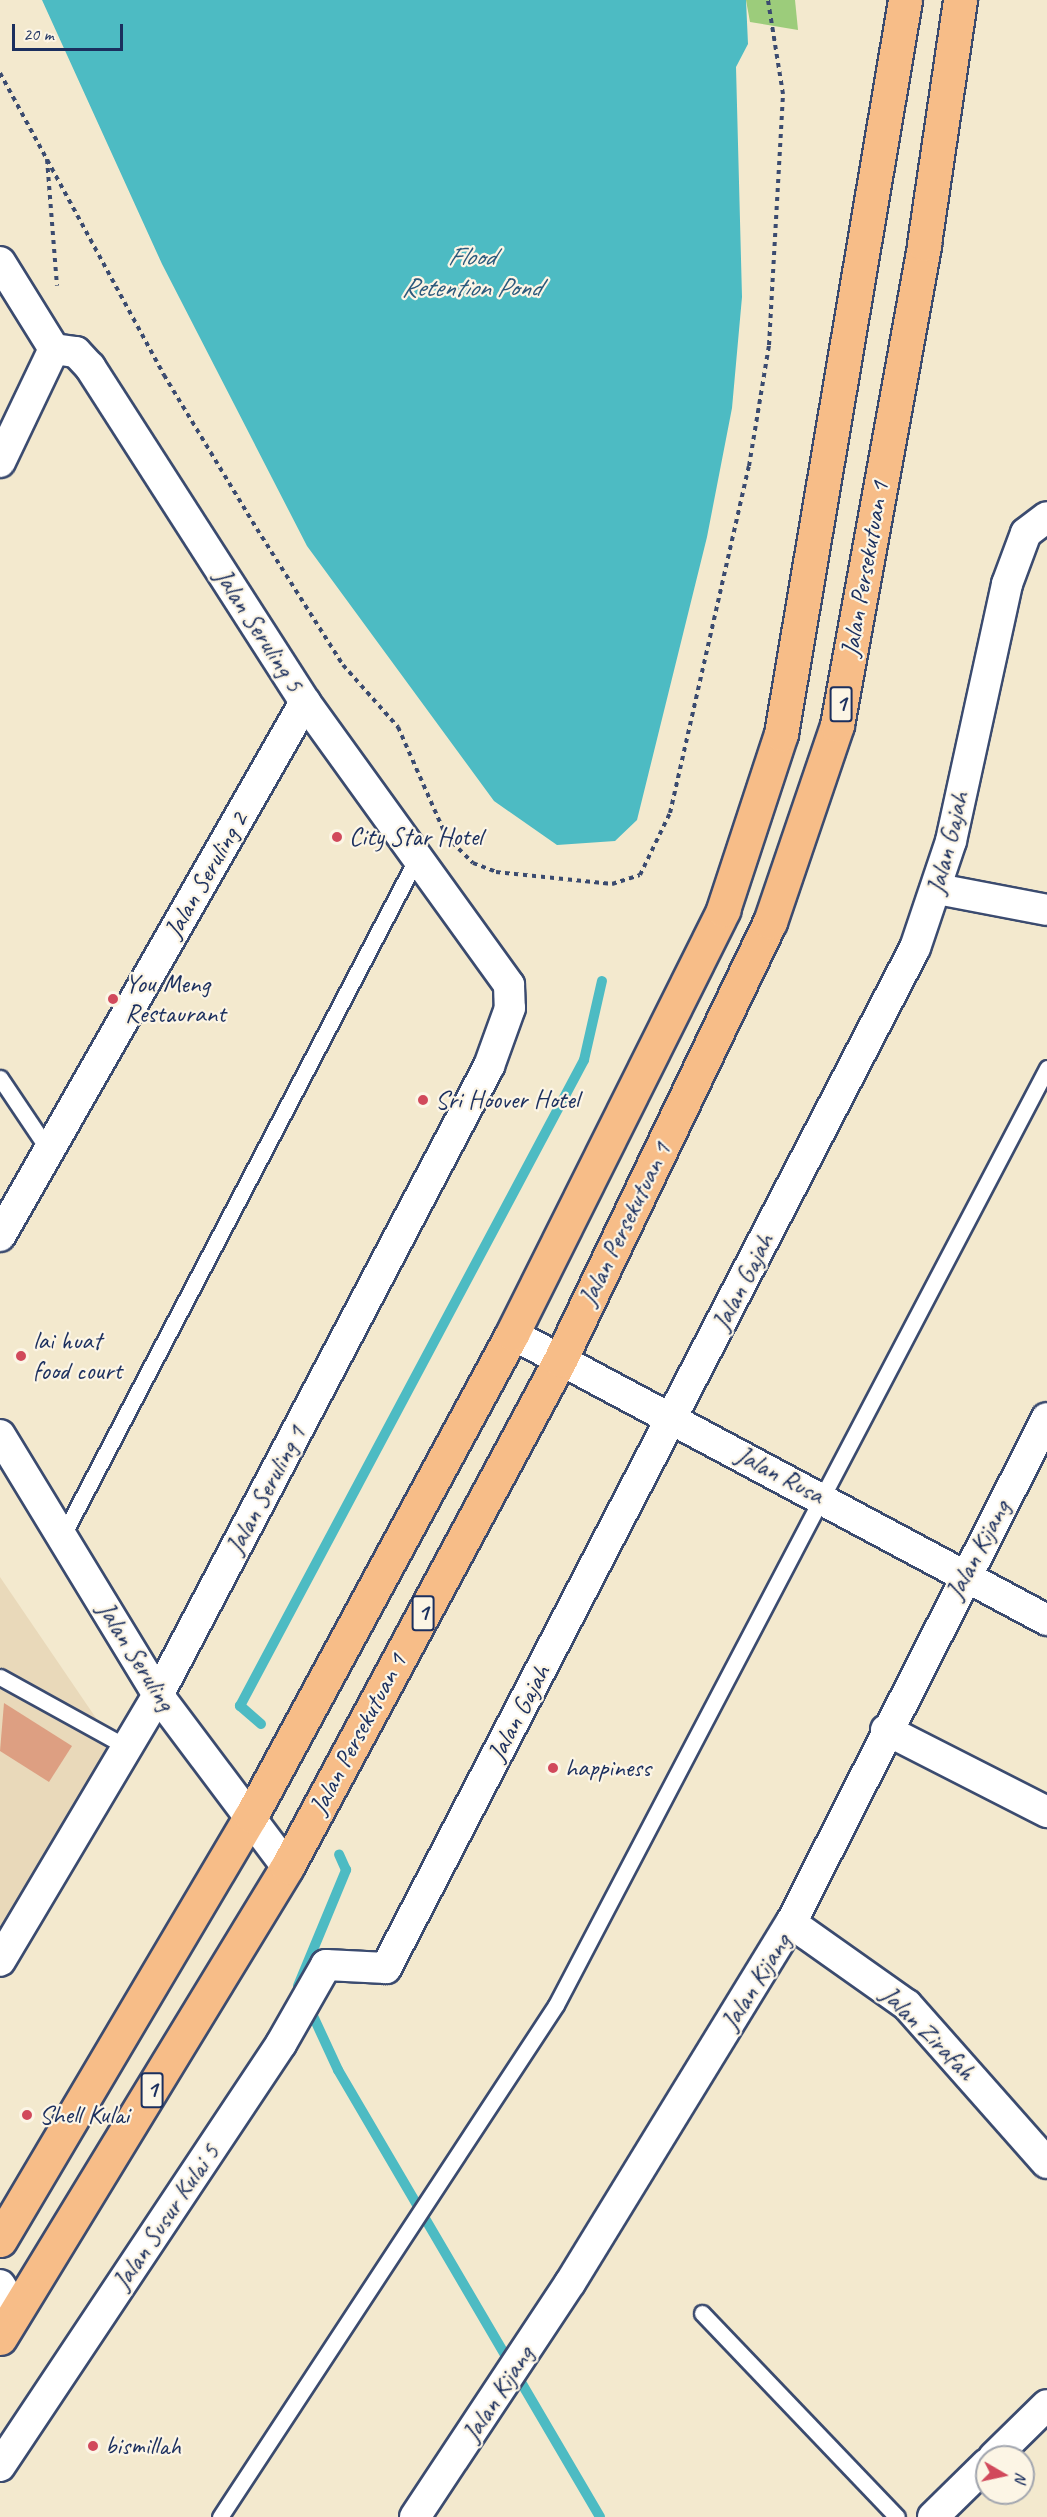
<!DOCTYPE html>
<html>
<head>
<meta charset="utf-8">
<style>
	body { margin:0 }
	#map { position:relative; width:1047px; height:2517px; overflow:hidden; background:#f3e9ce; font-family:Caveat,sans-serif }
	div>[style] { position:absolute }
	.built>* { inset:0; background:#e9d9ba }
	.green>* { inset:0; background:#9ccc7b }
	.water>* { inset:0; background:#4dbbc3 }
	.stream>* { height:10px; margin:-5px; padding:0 5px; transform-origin:5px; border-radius:5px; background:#4dbbc3 }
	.building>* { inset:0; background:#dd9f82 }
	.path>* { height:4px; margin-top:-2px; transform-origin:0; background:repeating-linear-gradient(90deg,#3b4b6f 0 4.5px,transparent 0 9px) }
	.roads { filter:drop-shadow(2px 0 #3b4b6f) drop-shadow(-2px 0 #3b4b6f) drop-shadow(0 2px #3b4b6f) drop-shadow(0 -2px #3b4b6f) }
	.service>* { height:15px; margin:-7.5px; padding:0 7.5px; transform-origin:7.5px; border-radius:7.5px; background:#fff }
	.minor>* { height:30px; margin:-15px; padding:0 15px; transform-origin:15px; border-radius:15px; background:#fff }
	.trunk>* { height:33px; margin:-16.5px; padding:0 16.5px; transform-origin:16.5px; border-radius:16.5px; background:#f7bd88 }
	.dots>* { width:16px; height:16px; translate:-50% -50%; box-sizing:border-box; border:3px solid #fcf5e5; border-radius:50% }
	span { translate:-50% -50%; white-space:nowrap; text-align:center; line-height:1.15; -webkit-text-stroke:4.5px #fcf5e5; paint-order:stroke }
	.shield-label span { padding:2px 4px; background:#fcf5e5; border:2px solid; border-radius:4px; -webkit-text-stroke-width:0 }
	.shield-label { font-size:24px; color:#1b2f5e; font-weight:700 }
	.street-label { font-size:26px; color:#1b2f5e }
	.poi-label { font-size:26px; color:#1b2f5e }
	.left { translate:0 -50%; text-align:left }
	.water-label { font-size:27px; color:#2a597c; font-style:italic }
	.north { position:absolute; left:975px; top:2445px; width:60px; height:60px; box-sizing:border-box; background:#fcf5e5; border:2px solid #a2a6af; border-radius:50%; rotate:99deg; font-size:16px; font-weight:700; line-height:24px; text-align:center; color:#1b2f5e }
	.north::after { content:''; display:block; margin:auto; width:21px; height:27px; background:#d1495b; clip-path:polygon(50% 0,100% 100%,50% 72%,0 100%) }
	.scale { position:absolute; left:12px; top:24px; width:111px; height:27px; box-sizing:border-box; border:3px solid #1b2f5e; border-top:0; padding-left:8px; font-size:18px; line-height:21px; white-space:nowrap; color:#1b2f5e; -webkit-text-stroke:4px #fcf5e5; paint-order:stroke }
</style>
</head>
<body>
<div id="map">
	<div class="built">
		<div style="clip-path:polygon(0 1577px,117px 1749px,0 1933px)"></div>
	</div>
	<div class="green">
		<div style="clip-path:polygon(746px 0,795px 0,798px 30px,750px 22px)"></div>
	</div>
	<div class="water">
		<div style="clip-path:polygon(42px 0,746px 0,748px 44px,736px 67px,742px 297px,732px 408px,707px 537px,637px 820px,615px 841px,557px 845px,494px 801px,307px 546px,162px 264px)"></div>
	</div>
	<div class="stream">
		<div style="left:261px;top:1724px;width:28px;rotate:-139deg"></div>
		<div style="left:240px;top:1706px;width:732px;rotate:-61.96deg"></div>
		<div style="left:584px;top:1060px;width:81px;rotate:-77.2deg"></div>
		<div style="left:298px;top:1986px;width:126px;rotate:-67.5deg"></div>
		<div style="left:346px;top:1870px;width:17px;rotate:-114deg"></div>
		<div style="left:308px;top:2005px;width:72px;rotate:65.2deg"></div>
		<div style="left:338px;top:2070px;width:518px;rotate:59.62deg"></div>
	</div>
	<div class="building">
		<div style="clip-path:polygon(4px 1703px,72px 1746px,49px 1782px,0 1751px)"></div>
	</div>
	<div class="path">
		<div style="left:0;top:73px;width:344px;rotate:61.5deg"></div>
		<div style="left:164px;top:375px;width:180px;rotate:58.9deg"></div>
		<div style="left:257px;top:529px;width:161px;rotate:57.7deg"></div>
		<div style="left:343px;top:665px;width:83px;rotate:48.4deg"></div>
		<div style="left:398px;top:727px;width:119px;rotate:66.2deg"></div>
		<div style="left:446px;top:836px;width:38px;rotate:45deg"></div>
		<div style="left:473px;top:863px;width:25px;rotate:21deg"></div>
		<div style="left:496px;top:872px;width:117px;rotate:5.9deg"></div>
		<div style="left:612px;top:884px;width:29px;rotate:-18deg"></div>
		<div style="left:640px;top:875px;width:69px;rotate:-64.2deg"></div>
		<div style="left:670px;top:813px;width:356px;rotate:-77.2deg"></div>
		<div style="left:749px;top:466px;width:123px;rotate:-80.6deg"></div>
		<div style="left:769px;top:345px;width:251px;rotate:-86.8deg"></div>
		<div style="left:783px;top:94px;width:95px;rotate:-99.1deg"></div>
		<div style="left:47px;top:159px;width:127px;rotate:85.5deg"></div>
	</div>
	<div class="roads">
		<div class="service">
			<div style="left:0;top:1078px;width:88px;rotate:56.1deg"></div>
			<div style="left:62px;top:1537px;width:766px;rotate:-62.4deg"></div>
			<div style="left:0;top:1677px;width:145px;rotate:28.9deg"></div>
			<div style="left:702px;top:2313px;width:282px;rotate:46.3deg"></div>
			<div style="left:220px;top:2517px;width:612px;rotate:-56.73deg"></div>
			<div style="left:556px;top:2005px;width:1058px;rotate:-62.34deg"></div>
		</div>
		<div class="minor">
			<div style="left:0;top:262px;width:102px;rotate:58.2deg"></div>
			<div style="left:54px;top:349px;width:22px;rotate:8deg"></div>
			<div style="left:76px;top:352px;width:21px;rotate:47deg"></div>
			<div style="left:90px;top:367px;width:398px;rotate:57.3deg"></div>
			<div style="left:305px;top:702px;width:349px;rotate:54.2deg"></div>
			<div style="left:509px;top:985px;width:23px;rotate:88deg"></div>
			<div style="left:510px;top:1008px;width:62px;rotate:109.9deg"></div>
			<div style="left:489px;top:1066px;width:711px;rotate:117.75deg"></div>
			<div style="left:158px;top:1695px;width:309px;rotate:120.7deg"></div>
			<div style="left:0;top:462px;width:125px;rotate:-64.5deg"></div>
			<div style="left:938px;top:889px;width:111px;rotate:10.9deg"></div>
			<div style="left:0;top:1236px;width:615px;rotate:-60.27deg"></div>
			<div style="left:512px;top:1334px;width:607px;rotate:28.13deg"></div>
			<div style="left:0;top:1435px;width:304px;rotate:58.7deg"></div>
			<div style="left:158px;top:1695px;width:215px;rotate:53.1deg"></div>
			<div style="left:886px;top:1730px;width:181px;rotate:27deg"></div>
			<div style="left:791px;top:1923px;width:142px;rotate:35.3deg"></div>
			<div style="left:907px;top:2005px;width:211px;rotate:48.5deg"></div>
			<div style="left:0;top:2285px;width:32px;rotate:58deg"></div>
			<div style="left:994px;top:2457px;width:74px;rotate:-44.5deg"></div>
			<div style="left:0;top:2466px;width:507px;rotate:-56.34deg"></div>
			<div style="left:281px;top:2044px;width:91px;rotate:-60.3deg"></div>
			<div style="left:326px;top:1965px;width:60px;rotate:2.9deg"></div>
			<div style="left:386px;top:1968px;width:1149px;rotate:-62.59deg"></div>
			<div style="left:915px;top:948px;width:113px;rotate:-71.4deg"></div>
			<div style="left:951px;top:841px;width:263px;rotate:-77.7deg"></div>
			<div style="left:1007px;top:584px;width:54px;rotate:-69.6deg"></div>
			<div style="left:1026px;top:533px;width:26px;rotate:-37deg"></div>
			<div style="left:415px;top:2517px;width:281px;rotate:-56.5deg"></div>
			<div style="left:570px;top:2283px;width:422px;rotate:-58.5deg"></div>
			<div style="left:791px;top:1923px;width:566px;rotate:-63.12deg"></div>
			<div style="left:933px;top:2517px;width:76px;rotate:-44.5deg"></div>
		</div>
		<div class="trunk">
			<div style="left:0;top:2240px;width:493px;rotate:-59.4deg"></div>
			<div style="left:251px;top:1816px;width:548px;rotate:-61.56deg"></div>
			<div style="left:512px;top:1334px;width:474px;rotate:-63.5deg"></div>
			<div style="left:723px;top:910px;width:185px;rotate:-71.8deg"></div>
			<div style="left:781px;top:734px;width:744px;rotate:-80.41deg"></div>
			<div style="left:0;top:2338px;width:552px;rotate:-58.64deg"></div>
			<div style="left:287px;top:1867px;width:576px;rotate:-61.7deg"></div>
			<div style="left:560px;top:1360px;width:486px;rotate:-64.4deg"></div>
			<div style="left:770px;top:922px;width:208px;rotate:-71.2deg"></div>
			<div style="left:837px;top:725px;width:489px;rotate:-79.7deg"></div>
			<div style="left:924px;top:244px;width:247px;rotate:-81.6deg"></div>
		</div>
	</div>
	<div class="dots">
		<div style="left:337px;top:837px;background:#d1495b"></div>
		<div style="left:113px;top:999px;background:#d1495b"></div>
		<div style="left:423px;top:1100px;background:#d1495b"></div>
		<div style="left:21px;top:1356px;background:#d1495b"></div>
		<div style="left:553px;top:1768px;background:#d1495b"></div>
		<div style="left:27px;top:2115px;background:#d1495b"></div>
		<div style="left:93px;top:2446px;background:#d1495b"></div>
	</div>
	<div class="shield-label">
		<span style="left:841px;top:704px">1</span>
		<span style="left:423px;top:1613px">1</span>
		<span style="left:152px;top:2090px">1</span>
	</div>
	<div class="street-label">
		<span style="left:865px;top:569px;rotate:-80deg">Jalan Persekutuan 1</span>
		<span style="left:259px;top:630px;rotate:57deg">Jalan Seruling 5</span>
		<span style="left:948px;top:843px;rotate:-76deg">Jalan Gajah</span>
		<span style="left:206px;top:875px;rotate:-60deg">Jalan Seruling 2</span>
		<span style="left:625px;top:1224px;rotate:-64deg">Jalan Persekutuan 1</span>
		<span style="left:743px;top:1282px;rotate:-63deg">Jalan Gajah</span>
		<span style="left:780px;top:1475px;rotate:28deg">Jalan Rusa</span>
		<span style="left:266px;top:1490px;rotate:-62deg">Jalan Seruling 1</span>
		<span style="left:978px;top:1550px;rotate:-62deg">Jalan Kijang</span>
		<span style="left:136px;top:1656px;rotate:58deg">Jalan Seruling</span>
		<span style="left:519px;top:1713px;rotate:-62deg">Jalan Gajah</span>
		<span style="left:358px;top:1734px;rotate:-62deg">Jalan Persekutuan 1</span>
		<span style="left:756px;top:1982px;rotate:-58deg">Jalan Kijang</span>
		<span style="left:928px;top:2033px;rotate:45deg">Jalan Zirafah</span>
		<span style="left:166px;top:2217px;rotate:-56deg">Jalan Susur Kulai 5</span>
		<span style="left:498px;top:2394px;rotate:-57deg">Jalan Kijang</span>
	</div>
	<div class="poi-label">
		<span class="left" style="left:349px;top:837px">City Star Hotel</span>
		<span class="left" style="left:125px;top:999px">You Meng<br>Restaurant</span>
		<span class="left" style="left:435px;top:1100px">Sri Hoover Hotel</span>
		<span class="left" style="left:33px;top:1356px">lai huat<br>food court</span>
		<span class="left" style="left:565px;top:1768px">happiness</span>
		<span class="left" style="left:39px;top:2115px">Shell Kulai</span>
		<span class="left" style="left:105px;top:2446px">bismillah</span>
	</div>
	<div class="water-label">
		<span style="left:471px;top:272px">Flood<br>Retention Pond</span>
	</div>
	<div class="north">N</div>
	<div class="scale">20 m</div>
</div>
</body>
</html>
